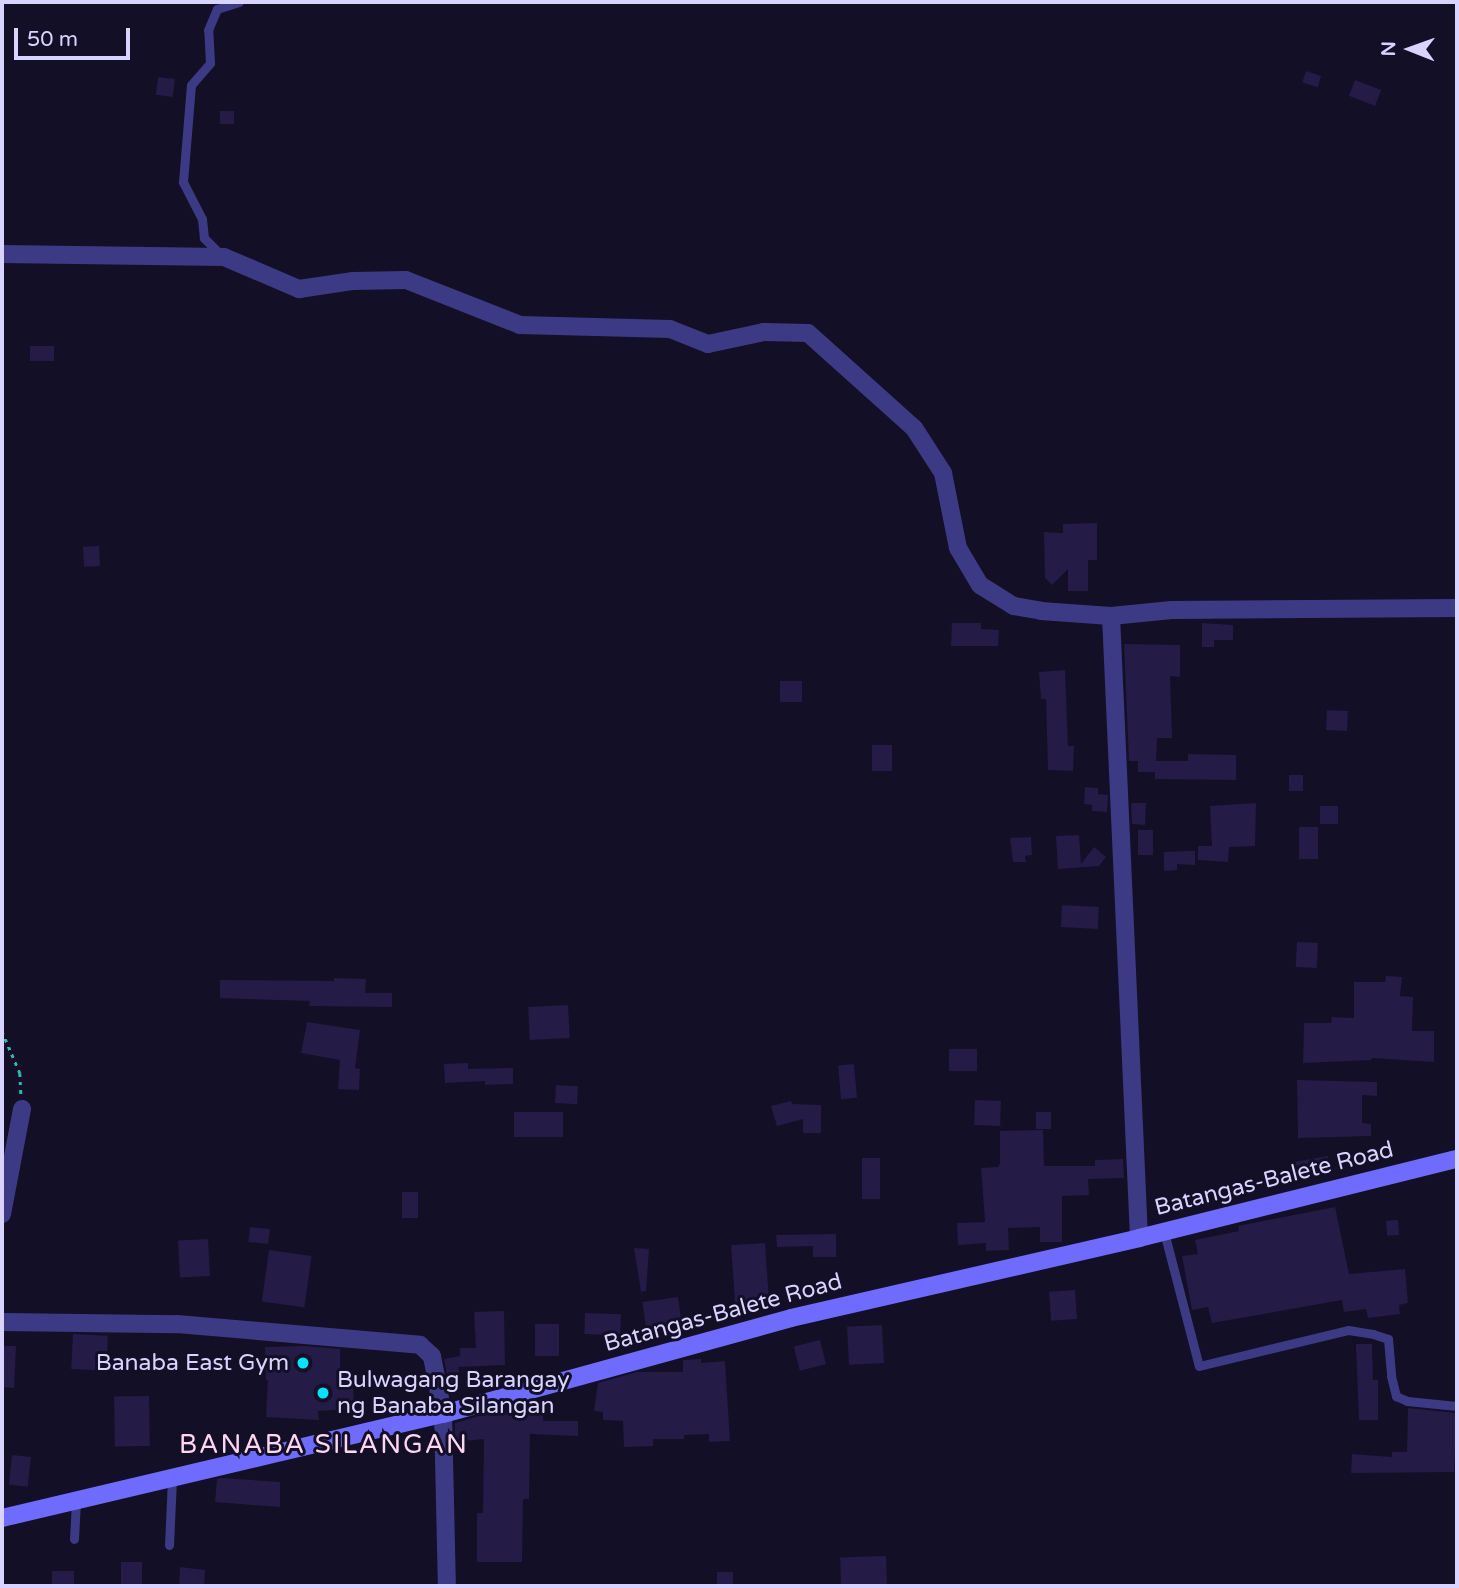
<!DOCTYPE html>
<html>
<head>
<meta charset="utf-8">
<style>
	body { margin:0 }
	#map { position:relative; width:1459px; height:1588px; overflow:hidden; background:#130f26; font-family:"Varela Round",sans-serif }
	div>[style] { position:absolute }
	.building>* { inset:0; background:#241b47; transform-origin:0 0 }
	.path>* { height:2.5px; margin-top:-1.25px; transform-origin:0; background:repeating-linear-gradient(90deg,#2fb8b0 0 3.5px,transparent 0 8.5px) }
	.lane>* { height:9px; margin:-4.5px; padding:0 4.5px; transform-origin:4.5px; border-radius:4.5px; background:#3d3a85 }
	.street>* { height:18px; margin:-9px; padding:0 9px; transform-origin:9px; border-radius:9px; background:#3d3a85 }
	.secondary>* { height:18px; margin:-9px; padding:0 9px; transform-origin:9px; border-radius:9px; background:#6f6bff }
	.dots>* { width:19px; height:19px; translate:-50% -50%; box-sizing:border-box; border:4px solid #130f26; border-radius:50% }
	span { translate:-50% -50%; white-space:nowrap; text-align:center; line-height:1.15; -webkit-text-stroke:6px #130f26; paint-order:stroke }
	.street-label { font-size:23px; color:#d9d4ff }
	.poi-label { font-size:23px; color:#d9d4ff }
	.right { translate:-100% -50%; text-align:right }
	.left { translate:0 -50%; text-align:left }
	.quarter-label { font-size:26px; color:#ffd6f0; letter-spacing:2px }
	.frame { position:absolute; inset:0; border:4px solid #d9d4ff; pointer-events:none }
	.north { position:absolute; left:1375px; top:14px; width:70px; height:70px; -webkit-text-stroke:5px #130f26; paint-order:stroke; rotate:271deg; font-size:19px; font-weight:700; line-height:28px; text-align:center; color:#d9d4ff }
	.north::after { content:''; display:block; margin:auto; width:24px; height:32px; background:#d9d4ff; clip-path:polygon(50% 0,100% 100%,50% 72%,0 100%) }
	.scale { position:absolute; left:14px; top:28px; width:116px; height:32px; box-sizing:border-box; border:4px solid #d9d4ff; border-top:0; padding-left:9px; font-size:21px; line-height:24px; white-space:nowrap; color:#d9d4ff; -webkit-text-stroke:5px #130f26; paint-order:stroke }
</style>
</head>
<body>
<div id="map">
	<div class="building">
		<div style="left:1306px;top:71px;width:16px;height:12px;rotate:18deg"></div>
		<div style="left:158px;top:77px;width:17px;height:18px;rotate:7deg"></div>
		<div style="left:1355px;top:80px;width:28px;height:17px;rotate:21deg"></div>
		<div style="left:220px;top:111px;width:14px;height:13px"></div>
		<div style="left:54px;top:346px;width:15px;height:24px;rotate:90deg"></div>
		<div style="clip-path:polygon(1097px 523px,1097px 560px,1088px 560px,1088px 591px,1068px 591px,1068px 569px,1052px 585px,1045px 578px,1044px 532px,1063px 533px,1063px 524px)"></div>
		<div style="left:99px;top:546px;width:20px;height:16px;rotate:87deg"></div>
		<div style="clip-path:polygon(952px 623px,981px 623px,981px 629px,999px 630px,998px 646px,951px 646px)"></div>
		<div style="clip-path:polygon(1202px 623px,1233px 625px,1233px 640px,1214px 640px,1214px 647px,1202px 647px)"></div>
		<div style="clip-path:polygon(1124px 644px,1180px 645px,1180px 677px,1170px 676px,1172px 738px,1157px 738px,1156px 761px,1188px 761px,1188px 754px,1236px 755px,1236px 780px,1155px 779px,1155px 772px,1138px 772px,1138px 761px,1129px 761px)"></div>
		<div style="clip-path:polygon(1065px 670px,1068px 746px,1074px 746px,1073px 771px,1048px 770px,1046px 699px,1041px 699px,1039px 672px)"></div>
		<div style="left:780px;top:681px;width:22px;height:21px"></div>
		<div style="left:1327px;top:710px;width:21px;height:20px;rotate:3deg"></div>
		<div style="left:872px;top:745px;width:20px;height:26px"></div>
		<div style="left:1289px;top:775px;width:14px;height:16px"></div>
		<div style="clip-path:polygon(1085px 787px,1098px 788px,1098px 794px,1108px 795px,1107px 812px,1092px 811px,1092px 805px,1084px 804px)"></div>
		<div style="clip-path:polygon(1131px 803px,1146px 803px,1145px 825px,1132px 824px)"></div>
		<div style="clip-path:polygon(1256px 803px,1255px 846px,1229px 847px,1228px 862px,1198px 860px,1198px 846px,1212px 846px,1210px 806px)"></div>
		<div style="left:1320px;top:806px;width:18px;height:18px"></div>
		<div style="left:1299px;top:827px;width:19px;height:32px"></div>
		<div style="left:1138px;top:830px;width:15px;height:25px"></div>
		<div style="clip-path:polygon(1079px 835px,1081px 864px,1094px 847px,1106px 857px,1099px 866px,1058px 869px,1056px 836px)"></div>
		<div style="clip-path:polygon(1031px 837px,1032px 855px,1025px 856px,1026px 862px,1013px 862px,1010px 838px)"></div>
		<div style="clip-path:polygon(1186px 851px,1195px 851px,1195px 865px,1177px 864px,1177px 870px,1164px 871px,1164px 852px)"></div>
		<div style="left:1062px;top:905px;width:37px;height:22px;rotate:3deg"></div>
		<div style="left:1297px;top:942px;width:21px;height:25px;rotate:3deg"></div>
		<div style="clip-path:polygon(1386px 976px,1402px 977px,1400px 996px,1413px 997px,1412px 1031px,1434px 1031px,1434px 1062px,1372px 1058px,1371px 1060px,1303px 1063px,1304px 1023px,1331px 1023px,1332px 1017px,1354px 1018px,1354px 982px,1385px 982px)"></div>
		<div style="clip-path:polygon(334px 978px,366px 979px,365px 993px,392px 993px,392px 1007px,309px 1006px,310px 1001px,220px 998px,220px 980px,334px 981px)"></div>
		<div style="left:568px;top:1005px;width:33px;height:40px;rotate:87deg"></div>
		<div style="clip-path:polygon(307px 1022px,360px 1030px,355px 1068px,360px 1069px,359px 1090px,338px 1089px,340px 1060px,301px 1053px)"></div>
		<div style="left:977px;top:1049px;width:22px;height:28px;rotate:90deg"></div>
		<div style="clip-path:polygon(468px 1063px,468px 1069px,513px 1068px,513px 1084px,485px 1085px,485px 1081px,445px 1083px,444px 1064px)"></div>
		<div style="left:854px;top:1064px;width:34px;height:16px;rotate:85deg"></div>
		<div style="clip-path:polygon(1297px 1080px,1377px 1082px,1377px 1096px,1362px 1095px,1362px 1123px,1371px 1124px,1371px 1136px,1298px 1138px)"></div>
		<div style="left:556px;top:1085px;width:22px;height:18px;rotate:3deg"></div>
		<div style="left:975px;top:1100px;width:26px;height:25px;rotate:2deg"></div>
		<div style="clip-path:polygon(791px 1101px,792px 1104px,821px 1105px,821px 1133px,803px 1133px,803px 1119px,777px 1126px,771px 1106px)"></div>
		<div style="left:514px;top:1112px;width:49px;height:25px"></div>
		<div style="left:1036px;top:1112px;width:15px;height:17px"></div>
		<div style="clip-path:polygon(1043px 1130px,1044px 1166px,1095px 1166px,1095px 1160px,1123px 1159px,1124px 1178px,1088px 1179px,1089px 1195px,1062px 1196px,1062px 1242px,1040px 1242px,1040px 1227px,1008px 1228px,1009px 1250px,986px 1251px,986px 1243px,958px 1245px,957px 1223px,985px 1222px,981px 1168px,998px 1167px,1000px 1163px,1000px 1131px)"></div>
		<div style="left:1328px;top:1156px;width:17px;height:36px;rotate:80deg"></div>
		<div style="left:862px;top:1158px;width:18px;height:41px"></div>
		<div style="left:402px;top:1192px;width:16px;height:26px"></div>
		<div style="clip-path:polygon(1335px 1207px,1349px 1274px,1405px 1269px,1408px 1303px,1399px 1305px,1400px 1314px,1368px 1318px,1366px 1309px,1344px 1312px,1342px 1300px,1212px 1323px,1208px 1307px,1192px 1310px,1182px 1256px,1198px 1254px,1195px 1240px,1239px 1231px,1238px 1226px)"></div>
		<div style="left:1398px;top:1220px;width:15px;height:12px;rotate:86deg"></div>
		<div style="left:250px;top:1227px;width:20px;height:15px;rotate:6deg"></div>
		<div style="clip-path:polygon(836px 1234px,836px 1257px,813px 1257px,813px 1246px,777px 1247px,776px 1235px)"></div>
		<div style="left:208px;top:1239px;width:37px;height:30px;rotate:87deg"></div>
		<div style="left:765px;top:1243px;width:61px;height:34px;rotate:86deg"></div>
		<div style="clip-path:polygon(634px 1248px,649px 1249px,646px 1291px,641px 1292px)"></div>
		<div style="left:269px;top:1250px;width:43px;height:52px;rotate:8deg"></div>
		<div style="left:1075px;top:1290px;width:29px;height:26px;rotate:86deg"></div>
		<div style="left:678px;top:1297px;width:27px;height:36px;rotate:82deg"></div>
		<div style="clip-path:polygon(504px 1311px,505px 1365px,458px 1367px,461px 1382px,449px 1384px,444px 1359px,460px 1356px,460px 1348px,476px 1348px,474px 1312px)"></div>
		<div style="left:585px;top:1313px;width:36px;height:21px;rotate:2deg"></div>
		<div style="left:535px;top:1324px;width:24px;height:32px"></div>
		<div style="left:882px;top:1325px;width:38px;height:35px;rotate:87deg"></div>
		<div style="left:73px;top:1334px;width:35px;height:35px;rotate:3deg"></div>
		<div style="left:820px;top:1340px;width:25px;height:27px;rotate:76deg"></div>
		<div style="clip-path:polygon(1356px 1344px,1372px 1344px,1373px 1380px,1378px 1380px,1378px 1420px,1359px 1420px)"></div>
		<div style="clip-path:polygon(2px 1346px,16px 1346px,14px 1388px,2px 1387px)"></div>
		<div style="clip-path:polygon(305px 1346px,340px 1349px,340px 1382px,353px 1382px,354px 1409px,318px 1411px,319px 1420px,266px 1417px,268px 1380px,266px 1380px,265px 1347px)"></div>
		<div style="clip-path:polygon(683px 1360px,701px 1359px,701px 1363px,725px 1361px,730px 1441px,709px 1442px,709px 1434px,684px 1435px,684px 1439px,653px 1439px,653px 1446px,624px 1447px,623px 1421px,603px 1420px,603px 1412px,594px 1411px,598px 1383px,637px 1372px,683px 1372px)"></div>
		<div style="left:149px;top:1396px;width:50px;height:35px;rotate:89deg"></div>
		<div style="clip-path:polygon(1408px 1408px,1457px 1413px,1454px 1472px,1351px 1473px,1352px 1454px,1392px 1457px,1392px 1452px,1407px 1452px)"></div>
		<div style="clip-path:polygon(524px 1409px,543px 1409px,543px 1421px,578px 1421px,578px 1436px,530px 1434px,529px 1499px,523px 1499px,522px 1562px,477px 1562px,477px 1513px,483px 1513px,484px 1439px,455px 1442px,455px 1423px,479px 1416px,524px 1411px)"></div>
		<div style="left:12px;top:1455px;width:19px;height:30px;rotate:6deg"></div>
		<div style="clip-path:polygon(221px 1478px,280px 1482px,280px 1507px,215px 1502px,217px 1479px)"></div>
		<div style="left:886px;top:1556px;width:30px;height:46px;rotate:88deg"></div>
		<div style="left:142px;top:1562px;width:24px;height:21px;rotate:90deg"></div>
		<div style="clip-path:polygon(180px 1567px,205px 1570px,204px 1586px,179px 1586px)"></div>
		<div style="left:52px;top:1571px;width:22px;height:15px"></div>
		<div style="left:717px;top:1572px;width:16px;height:14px"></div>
	</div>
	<div class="path">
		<div style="left:2px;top:1031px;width:46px;rotate:66.8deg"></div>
		<div style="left:20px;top:1073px;width:22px;rotate:87deg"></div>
	</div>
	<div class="lane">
		<div style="left:220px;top:254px;width:23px;rotate:-135deg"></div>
		<div style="left:204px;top:238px;width:19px;rotate:-96deg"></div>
		<div style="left:202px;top:219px;width:42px;rotate:-117.2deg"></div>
		<div style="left:183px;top:182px;width:97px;rotate:-85.3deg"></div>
		<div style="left:191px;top:85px;width:29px;rotate:-49deg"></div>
		<div style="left:210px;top:63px;width:33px;rotate:-93deg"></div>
		<div style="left:208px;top:30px;width:23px;rotate:-67deg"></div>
		<div style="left:217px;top:9px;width:23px;rotate:-18deg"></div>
		<div style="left:1164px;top:1232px;width:138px;rotate:75.4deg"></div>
		<div style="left:1199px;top:1366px;width:153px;rotate:-13.6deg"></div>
		<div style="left:1348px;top:1330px;width:25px;rotate:9deg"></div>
		<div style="left:1373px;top:1334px;width:16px;rotate:18deg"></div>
		<div style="left:1388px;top:1339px;width:37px;rotate:85deg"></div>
		<div style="left:1391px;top:1376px;width:21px;rotate:76deg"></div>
		<div style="left:1396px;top:1396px;width:12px;rotate:24deg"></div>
		<div style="left:1407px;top:1401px;width:50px;rotate:5.7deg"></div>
		<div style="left:74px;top:1539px;width:36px;rotate:-87deg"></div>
		<div style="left:169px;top:1545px;width:65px;rotate:-87.4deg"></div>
	</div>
	<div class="street">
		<div style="left:2px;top:254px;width:222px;rotate:0.8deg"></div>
		<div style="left:224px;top:257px;width:82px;rotate:23.1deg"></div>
		<div style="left:299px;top:289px;width:55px;rotate:-8.4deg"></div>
		<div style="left:353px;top:281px;width:53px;rotate:-1.1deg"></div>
		<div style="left:406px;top:280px;width:123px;rotate:21.5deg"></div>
		<div style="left:520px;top:325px;width:150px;rotate:1.5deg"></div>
		<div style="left:670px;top:329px;width:41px;rotate:21.5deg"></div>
		<div style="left:708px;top:344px;width:57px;rotate:-12.1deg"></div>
		<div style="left:764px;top:332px;width:44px;rotate:1.3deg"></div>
		<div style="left:808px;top:333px;width:142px;rotate:41.9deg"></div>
		<div style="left:914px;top:428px;width:54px;rotate:57.2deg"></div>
		<div style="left:943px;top:473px;width:76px;rotate:78.7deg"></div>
		<div style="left:958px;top:548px;width:43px;rotate:59.3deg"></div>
		<div style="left:980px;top:585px;width:40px;rotate:32deg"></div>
		<div style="left:1014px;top:606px;width:27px;rotate:10deg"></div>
		<div style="left:1041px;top:611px;width:70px;rotate:4.1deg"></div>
		<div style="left:1111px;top:616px;width:61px;rotate:-5.6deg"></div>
		<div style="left:1172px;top:610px;width:285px;rotate:-0.4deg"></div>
		<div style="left:1111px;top:616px;width:623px;rotate:87.42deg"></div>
		<div style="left:2px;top:1214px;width:107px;rotate:-79.2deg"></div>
		<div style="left:2px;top:1322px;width:175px;rotate:0.7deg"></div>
		<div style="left:177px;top:1324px;width:244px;rotate:4.9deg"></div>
		<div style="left:420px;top:1345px;width:16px;rotate:43deg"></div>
		<div style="left:432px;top:1356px;width:59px;rotate:79.3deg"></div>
		<div style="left:443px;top:1414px;width:172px;rotate:88.7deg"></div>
	</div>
	<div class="secondary">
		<div style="left:2px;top:1518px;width:453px;rotate:-13.3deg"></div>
		<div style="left:443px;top:1414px;width:361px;rotate:-15.4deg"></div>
		<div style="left:791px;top:1318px;width:357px;rotate:-12.9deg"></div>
		<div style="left:1139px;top:1238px;width:328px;rotate:-14deg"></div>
	</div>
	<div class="dots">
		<div style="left:303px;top:1363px;background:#00e5ff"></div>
		<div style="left:323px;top:1393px;background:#00e5ff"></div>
	</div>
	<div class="street-label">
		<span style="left:1274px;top:1179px;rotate:-14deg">Batangas-Balete Road</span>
		<span style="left:723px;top:1313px;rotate:-15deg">Batangas-Balete Road</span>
	</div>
	<div class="poi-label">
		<span class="right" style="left:289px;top:1363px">Banaba East Gym</span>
		<span class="left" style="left:337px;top:1393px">Bulwagang Barangay<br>ng Banaba Silangan</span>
	</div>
	<div class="quarter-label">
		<span style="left:324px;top:1445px">BANABA SILANGAN</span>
	</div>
	<div class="frame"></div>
	<div class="north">N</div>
	<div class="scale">50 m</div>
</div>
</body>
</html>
